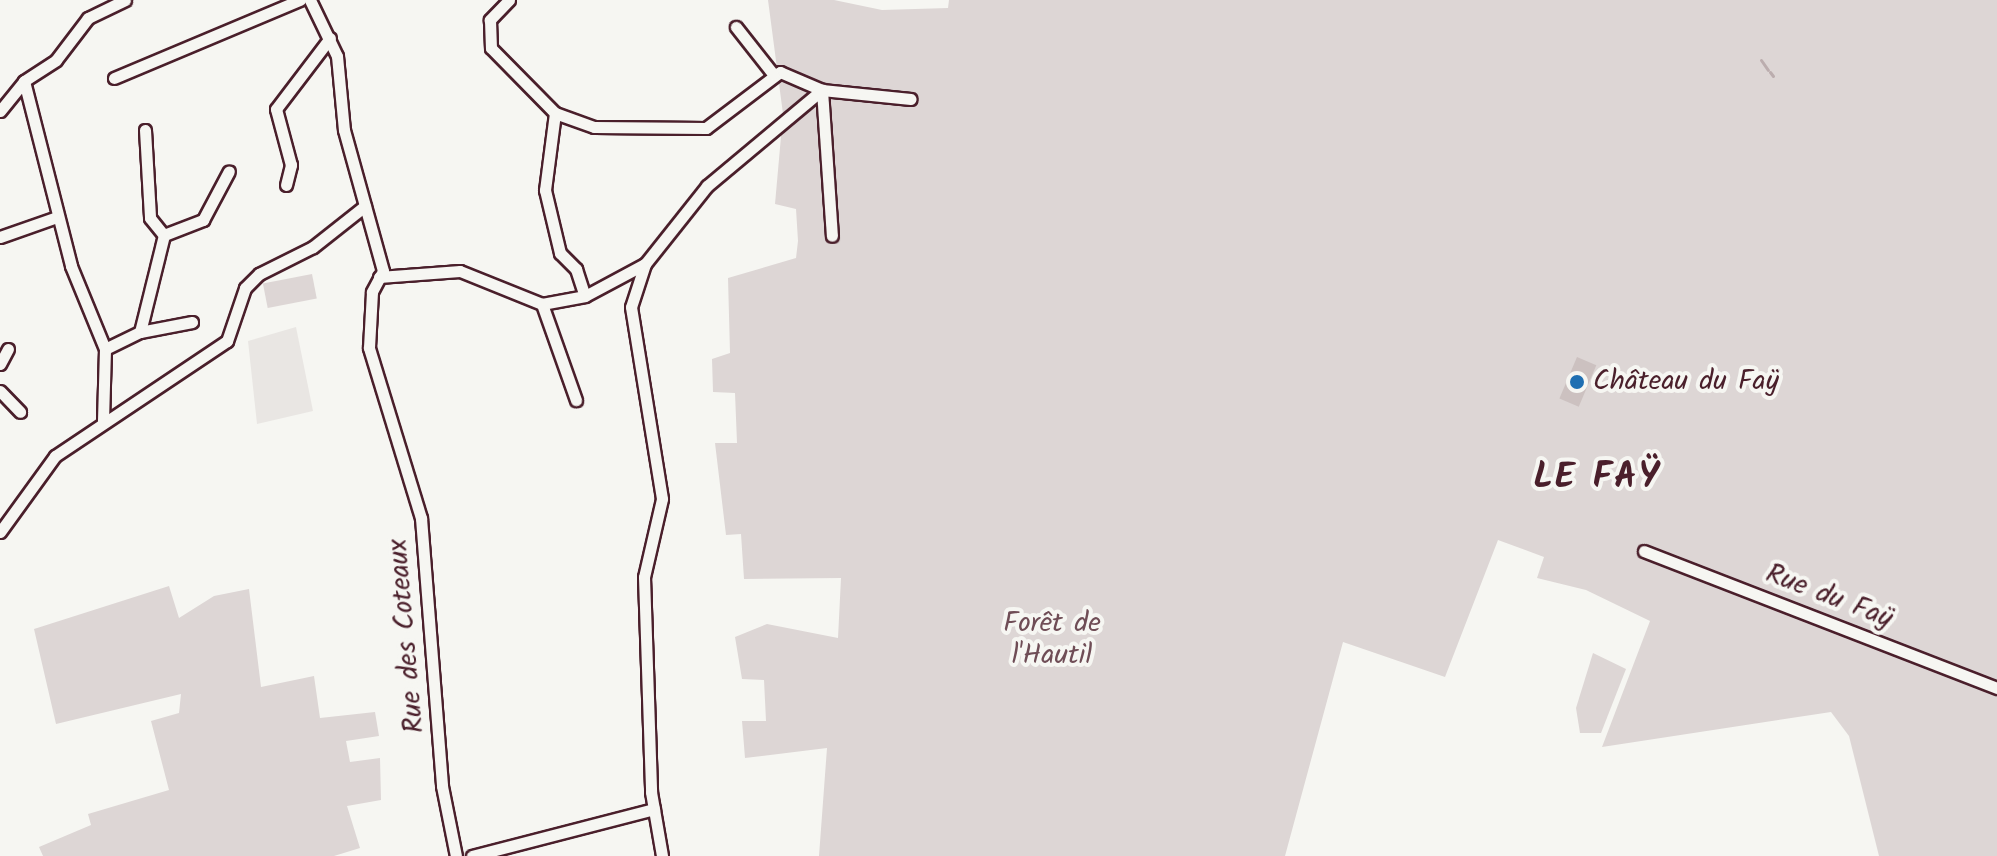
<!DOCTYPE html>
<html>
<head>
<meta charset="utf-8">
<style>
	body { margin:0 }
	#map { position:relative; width:1997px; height:856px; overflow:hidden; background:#f6f6f2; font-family:Kalam,sans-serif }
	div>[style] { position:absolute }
	.built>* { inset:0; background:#e9e6e3 }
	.green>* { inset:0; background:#ddd6d5; transform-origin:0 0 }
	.stream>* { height:3px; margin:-1.5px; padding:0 1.5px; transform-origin:1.5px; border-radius:1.5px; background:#bbadae }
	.building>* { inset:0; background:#ccc1c0; transform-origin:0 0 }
	.roads { filter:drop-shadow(2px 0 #4a1f2b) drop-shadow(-2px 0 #4a1f2b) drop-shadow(0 2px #4a1f2b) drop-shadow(0 -2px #4a1f2b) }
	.minor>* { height:11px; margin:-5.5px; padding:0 5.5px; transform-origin:5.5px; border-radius:5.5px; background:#f6f6f2 }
	.dots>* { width:22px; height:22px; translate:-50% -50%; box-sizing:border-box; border:4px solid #f6f6f2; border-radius:50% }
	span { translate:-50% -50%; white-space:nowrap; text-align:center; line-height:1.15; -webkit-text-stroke:8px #f6f6f2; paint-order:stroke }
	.poi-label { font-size:28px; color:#4a1f2b }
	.left { translate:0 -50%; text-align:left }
	.street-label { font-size:28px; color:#4a1f2b }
	.park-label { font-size:28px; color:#6f4d56 }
	.district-label { font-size:36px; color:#4a1f2b; font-weight:700; letter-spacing:2px }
</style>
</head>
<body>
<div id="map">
	<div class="built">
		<div style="clip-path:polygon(296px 327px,313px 411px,257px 424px,248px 341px)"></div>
	</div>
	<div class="green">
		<div style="clip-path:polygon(768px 0,834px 0,882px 10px,948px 8px,949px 0,1997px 0,1997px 856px,1879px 856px,1849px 736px,1831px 712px,1602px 747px,1650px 621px,1586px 590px,1537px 578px,1544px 557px,1498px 540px,1445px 677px,1343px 642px,1285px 856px,819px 856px,827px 748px,745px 758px,742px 721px,766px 721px,764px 680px,742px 679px,735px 637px,767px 624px,838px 638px,841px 578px,744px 579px,741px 534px,726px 535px,715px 443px,737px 443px,735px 393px,713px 392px,712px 359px,730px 353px,728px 278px,796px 258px,798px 241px,796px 209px,775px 204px,783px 114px)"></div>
		<div style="left:312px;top:274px;width:25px;height:50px;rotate:79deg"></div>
		<div style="clip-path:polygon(169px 586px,179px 618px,214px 596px,249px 589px,261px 687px,314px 676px,320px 718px,375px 712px,379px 736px,346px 741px,350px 762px,380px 758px,381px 800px,347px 806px,360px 848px,334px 856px,43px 856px,39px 847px,91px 825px,88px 814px,169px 790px,151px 721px,179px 713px,181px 694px,56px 724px,34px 629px)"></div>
		<div style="clip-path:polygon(1593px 653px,1626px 669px,1601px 733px,1580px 733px,1576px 708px)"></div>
	</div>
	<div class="stream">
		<div style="left:1761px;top:60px;width:12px;rotate:55deg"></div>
		<div style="left:1770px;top:72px;width:5px;rotate:53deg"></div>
	</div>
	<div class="building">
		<div style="left:1577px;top:357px;width:21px;height:45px;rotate:23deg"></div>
	</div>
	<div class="roads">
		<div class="minor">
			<div style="left:310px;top:0;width:62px;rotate:64.3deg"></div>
			<div style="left:337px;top:56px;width:74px;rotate:84.6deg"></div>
			<div style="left:344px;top:130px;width:146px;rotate:74.5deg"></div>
			<div style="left:383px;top:271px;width:24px;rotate:118deg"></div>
			<div style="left:372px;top:292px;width:56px;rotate:93.1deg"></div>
			<div style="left:369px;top:348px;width:178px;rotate:73deg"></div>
			<div style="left:421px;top:518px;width:269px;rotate:85.5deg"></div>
			<div style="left:442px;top:786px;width:71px;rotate:78.7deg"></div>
			<div style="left:509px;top:0;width:28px;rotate:134deg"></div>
			<div style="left:490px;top:20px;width:28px;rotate:88deg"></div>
			<div style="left:491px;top:48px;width:91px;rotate:45.4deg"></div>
			<div style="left:555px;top:113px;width:41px;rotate:19.7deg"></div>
			<div style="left:594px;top:127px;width:112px;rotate:0.5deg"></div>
			<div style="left:706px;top:128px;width:93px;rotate:-37.1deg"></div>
			<div style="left:780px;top:72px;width:46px;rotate:23.2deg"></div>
			<div style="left:822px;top:90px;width:89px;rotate:5.8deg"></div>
			<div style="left:736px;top:27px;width:60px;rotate:51.8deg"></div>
			<div style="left:114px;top:78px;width:202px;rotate:-22.8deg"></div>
			<div style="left:24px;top:81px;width:191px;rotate:75.7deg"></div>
			<div style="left:71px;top:266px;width:90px;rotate:67.7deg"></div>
			<div style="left:105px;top:349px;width:73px;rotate:91.6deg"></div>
			<div style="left:822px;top:90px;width:146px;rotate:86.1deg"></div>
			<div style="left:0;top:111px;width:38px;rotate:-51deg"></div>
			<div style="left:24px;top:81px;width:38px;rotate:-33deg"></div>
			<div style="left:56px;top:60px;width:53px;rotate:-52.7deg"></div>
			<div style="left:88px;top:18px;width:41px;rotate:-25.9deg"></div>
			<div style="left:555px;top:113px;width:78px;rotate:97.4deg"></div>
			<div style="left:545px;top:190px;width:65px;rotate:76.6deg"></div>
			<div style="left:560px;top:253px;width:23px;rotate:45deg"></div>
			<div style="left:576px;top:269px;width:28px;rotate:72deg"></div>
			<div style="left:145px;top:130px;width:88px;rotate:86.7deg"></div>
			<div style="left:150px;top:218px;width:22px;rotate:51deg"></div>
			<div style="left:286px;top:185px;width:21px;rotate:-76deg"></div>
			<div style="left:291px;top:165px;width:58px;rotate:-105deg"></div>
			<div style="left:276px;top:109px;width:89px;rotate:-52.7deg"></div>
			<div style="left:0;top:237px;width:60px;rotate:-19.3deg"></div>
			<div style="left:645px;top:264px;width:45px;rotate:108deg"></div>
			<div style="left:631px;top:307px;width:194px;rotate:80.8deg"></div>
			<div style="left:662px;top:499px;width:80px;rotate:103deg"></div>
			<div style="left:644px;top:577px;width:215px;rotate:88.1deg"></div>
			<div style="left:651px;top:792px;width:65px;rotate:80.2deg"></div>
			<div style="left:379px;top:277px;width:81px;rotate:-4.2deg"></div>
			<div style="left:460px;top:271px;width:88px;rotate:21.9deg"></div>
			<div style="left:542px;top:304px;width:44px;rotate:-10.5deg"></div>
			<div style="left:585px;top:296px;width:68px;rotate:-28.1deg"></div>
			<div style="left:645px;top:264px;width:100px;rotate:-51.5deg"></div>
			<div style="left:707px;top:186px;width:150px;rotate:-39.9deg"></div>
			<div style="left:542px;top:304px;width:102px;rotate:70.5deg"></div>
			<div style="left:140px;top:332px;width:53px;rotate:-10.9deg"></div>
			<div style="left:105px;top:349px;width:39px;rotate:-26deg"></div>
			<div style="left:140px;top:332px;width:100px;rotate:-76.1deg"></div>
			<div style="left:164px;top:235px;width:42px;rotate:-21deg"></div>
			<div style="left:203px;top:220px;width:55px;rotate:-62deg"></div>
			<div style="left:0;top:364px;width:17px;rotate:-62deg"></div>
			<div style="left:0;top:391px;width:29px;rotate:46deg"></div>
			<div style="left:0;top:532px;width:94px;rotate:-54.1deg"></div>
			<div style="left:55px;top:456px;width:207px;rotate:-33.8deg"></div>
			<div style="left:227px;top:341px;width:56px;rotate:-71.2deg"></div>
			<div style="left:245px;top:288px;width:20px;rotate:-45deg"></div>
			<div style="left:259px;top:274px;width:60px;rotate:-26.6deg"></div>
			<div style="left:313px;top:247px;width:66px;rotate:-38.3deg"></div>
			<div style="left:1644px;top:551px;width:379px;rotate:21.2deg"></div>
			<div style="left:472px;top:856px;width:188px;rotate:-14.5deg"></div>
		</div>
	</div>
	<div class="dots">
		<div style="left:1577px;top:382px;background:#1f6fb2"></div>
	</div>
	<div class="poi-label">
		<span class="left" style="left:1593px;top:382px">Château du Faÿ</span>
	</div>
	<div class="street-label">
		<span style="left:1829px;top:597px;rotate:21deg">Rue du Faÿ</span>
		<span style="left:407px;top:636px;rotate:-95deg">Rue des Coteaux</span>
	</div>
	<div class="park-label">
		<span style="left:1052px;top:640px">Forêt de<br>l'Hautil</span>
	</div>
	<div class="district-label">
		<span style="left:1597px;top:478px">LE FAŸ</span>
	</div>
</div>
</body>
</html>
